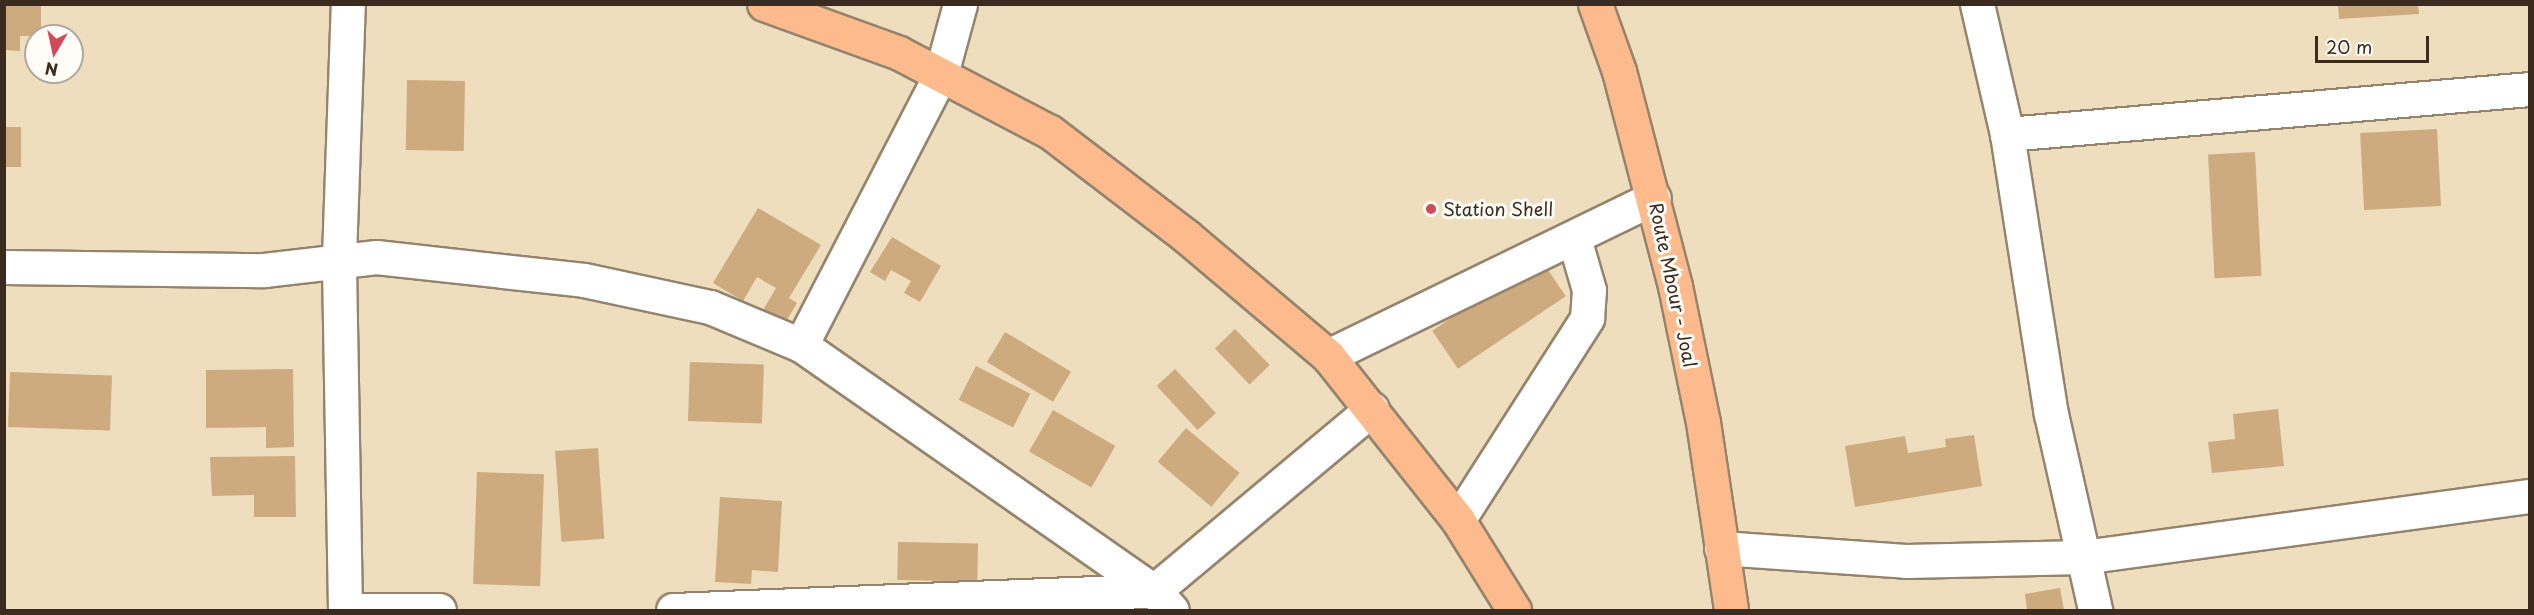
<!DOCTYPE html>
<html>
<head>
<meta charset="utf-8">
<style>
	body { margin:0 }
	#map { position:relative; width:2534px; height:615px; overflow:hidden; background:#eedebe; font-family:"Playpen Sans",sans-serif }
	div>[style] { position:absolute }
	.building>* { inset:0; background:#ceaa7f; transform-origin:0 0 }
	.roads { filter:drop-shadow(2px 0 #94846e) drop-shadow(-2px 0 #94846e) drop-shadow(0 2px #94846e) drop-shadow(0 -2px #94846e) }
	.minor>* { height:33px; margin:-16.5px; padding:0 16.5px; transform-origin:16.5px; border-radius:16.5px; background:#fff }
	.major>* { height:33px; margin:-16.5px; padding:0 16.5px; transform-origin:16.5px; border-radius:16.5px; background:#fcba8d }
	.highway>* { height:33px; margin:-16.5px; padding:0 16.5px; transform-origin:16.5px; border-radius:16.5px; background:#fcba8d }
	.dots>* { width:16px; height:16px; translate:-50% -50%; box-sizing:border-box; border:3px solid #fdfcf7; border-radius:50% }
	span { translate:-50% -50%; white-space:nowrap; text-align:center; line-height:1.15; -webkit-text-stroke:6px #fdfcf7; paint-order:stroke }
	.poi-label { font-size:18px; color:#3b2a1e }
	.left { translate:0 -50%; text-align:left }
	.street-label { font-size:18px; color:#3b2a1e }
	.frame { position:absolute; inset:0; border:6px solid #3b2a1e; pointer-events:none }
	.north { position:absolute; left:24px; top:24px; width:60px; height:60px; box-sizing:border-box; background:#fdfcf7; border:2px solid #afa8a0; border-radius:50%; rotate:189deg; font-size:16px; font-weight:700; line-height:24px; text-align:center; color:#3b2a1e }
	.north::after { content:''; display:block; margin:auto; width:21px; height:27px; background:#d1495b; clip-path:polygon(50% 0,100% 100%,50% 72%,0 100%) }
	.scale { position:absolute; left:2315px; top:36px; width:114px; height:27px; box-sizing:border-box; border:3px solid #3b2a1e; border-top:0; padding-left:8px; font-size:18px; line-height:21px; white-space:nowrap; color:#3b2a1e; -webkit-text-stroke:4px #fdfcf7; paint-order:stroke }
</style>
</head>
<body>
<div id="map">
	<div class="building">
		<div style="clip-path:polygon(4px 4px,41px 4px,41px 36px,20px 36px,20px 51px,4px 50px)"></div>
		<div style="clip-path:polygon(2338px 4px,2418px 4px,2419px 14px,2339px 19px)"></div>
		<div style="left:407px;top:80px;width:58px;height:70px;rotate:1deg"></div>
		<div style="left:4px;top:127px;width:17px;height:40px"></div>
		<div style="left:2437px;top:129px;width:77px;height:77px;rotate:87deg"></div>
		<div style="left:2255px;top:152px;width:124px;height:47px;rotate:87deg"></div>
		<div style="clip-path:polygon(758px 208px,821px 245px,789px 298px,797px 303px,784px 325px,762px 312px,776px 288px,757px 277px,743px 301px,713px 283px)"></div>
		<div style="clip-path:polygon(892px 237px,941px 266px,920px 302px,904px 293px,911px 281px,891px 270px,885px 281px,870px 272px)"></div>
		<div style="left:1540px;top:258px;width:46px;height:130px;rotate:56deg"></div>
		<div style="left:1235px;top:329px;width:50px;height:28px;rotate:46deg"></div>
		<div style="left:1005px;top:332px;width:77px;height:35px;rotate:31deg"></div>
		<div style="left:690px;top:362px;width:74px;height:59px;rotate:2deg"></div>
		<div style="left:976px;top:366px;width:61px;height:38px;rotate:27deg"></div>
		<div style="clip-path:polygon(293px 369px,294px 447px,266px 448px,266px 427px,206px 428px,206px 370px)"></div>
		<div style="left:1175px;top:369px;width:60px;height:25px;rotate:47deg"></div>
		<div style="left:10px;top:372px;width:102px;height:55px;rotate:2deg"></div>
		<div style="clip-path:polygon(2278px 409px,2284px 466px,2212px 473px,2208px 442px,2235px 439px,2233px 414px)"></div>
		<div style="left:1053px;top:410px;width:72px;height:48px;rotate:30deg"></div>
		<div style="left:1186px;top:428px;width:70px;height:44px;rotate:40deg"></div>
		<div style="clip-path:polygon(1974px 435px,1982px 486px,1855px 507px,1845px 446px,1905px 436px,1908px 453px,1946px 447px,1945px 439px)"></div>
		<div style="left:598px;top:448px;width:91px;height:43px;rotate:86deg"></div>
		<div style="clip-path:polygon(295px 456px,296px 517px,254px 517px,254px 495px,212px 496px,210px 457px)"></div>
		<div style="left:477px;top:472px;width:67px;height:112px;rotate:2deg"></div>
		<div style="clip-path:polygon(720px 497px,782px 501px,778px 572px,752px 570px,751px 584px,715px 582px)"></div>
		<div style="left:898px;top:542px;width:80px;height:38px;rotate:1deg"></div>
		<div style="clip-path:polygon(2060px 588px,2064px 610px,2027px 610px,2025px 594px)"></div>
	</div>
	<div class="roads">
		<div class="minor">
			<div style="left:1977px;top:4px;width:133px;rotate:77deg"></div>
			<div style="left:2007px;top:134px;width:283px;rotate:81.1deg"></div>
			<div style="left:2051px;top:414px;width:201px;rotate:77.3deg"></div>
			<div style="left:2007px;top:134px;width:525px;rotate:-4.92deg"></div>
			<div style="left:4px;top:267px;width:260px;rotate:0.7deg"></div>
			<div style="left:264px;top:270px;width:113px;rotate:-6.6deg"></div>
			<div style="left:376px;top:257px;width:209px;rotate:6.3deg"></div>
			<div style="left:584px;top:280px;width:129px;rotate:12.1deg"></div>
			<div style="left:710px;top:307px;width:99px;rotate:22.7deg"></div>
			<div style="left:801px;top:345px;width:430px;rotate:34.9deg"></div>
			<div style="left:1154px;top:591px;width:26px;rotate:47deg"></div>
			<div style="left:801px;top:345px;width:305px;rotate:-62.7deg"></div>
			<div style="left:941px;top:74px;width:73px;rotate:-74.8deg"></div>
			<div style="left:1328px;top:356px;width:362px;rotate:-25.9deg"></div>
			<div style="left:1458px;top:520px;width:240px;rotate:-57.4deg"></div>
			<div style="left:1587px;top:318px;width:28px;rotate:-86deg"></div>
			<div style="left:1589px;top:290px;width:54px;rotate:-106.1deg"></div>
			<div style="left:1721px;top:548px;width:185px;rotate:4deg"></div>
			<div style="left:1906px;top:561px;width:177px;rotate:-1.3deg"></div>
			<div style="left:2083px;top:557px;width:451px;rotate:-7.8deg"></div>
			<div style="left:345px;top:610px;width:353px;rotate:-91deg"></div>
			<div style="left:339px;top:257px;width:253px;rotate:-88deg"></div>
			<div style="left:345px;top:610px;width:94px"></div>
			<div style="left:673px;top:610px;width:481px;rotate:-2.3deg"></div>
			<div style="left:1154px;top:591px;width:284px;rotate:-39.9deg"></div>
		</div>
		<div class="major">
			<div style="left:1595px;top:4px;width:71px;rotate:70.3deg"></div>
			<div style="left:1619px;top:71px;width:222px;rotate:75.4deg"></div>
			<div style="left:1675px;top:286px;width:139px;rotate:78.4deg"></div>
			<div style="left:1703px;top:422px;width:190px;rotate:81.5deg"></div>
		</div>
		<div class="highway">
			<div style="left:764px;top:4px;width:144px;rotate:19.9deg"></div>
			<div style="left:899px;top:53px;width:170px;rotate:27.6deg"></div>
			<div style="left:1050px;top:132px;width:171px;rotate:37.4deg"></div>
			<div style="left:1186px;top:236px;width:186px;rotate:40.2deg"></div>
			<div style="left:1328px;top:356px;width:209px;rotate:51.6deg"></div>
			<div style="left:1458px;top:520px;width:106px;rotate:58.1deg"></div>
		</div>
	</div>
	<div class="dots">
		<div style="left:1431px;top:209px;background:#d1495b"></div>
	</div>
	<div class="poi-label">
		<span class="left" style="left:1443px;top:209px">Station Shell</span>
	</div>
	<div class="street-label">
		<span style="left:1673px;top:285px;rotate:78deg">Route Mbour - Joal</span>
	</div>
	<div class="frame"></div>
	<div class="north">N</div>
	<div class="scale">20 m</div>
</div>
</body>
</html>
